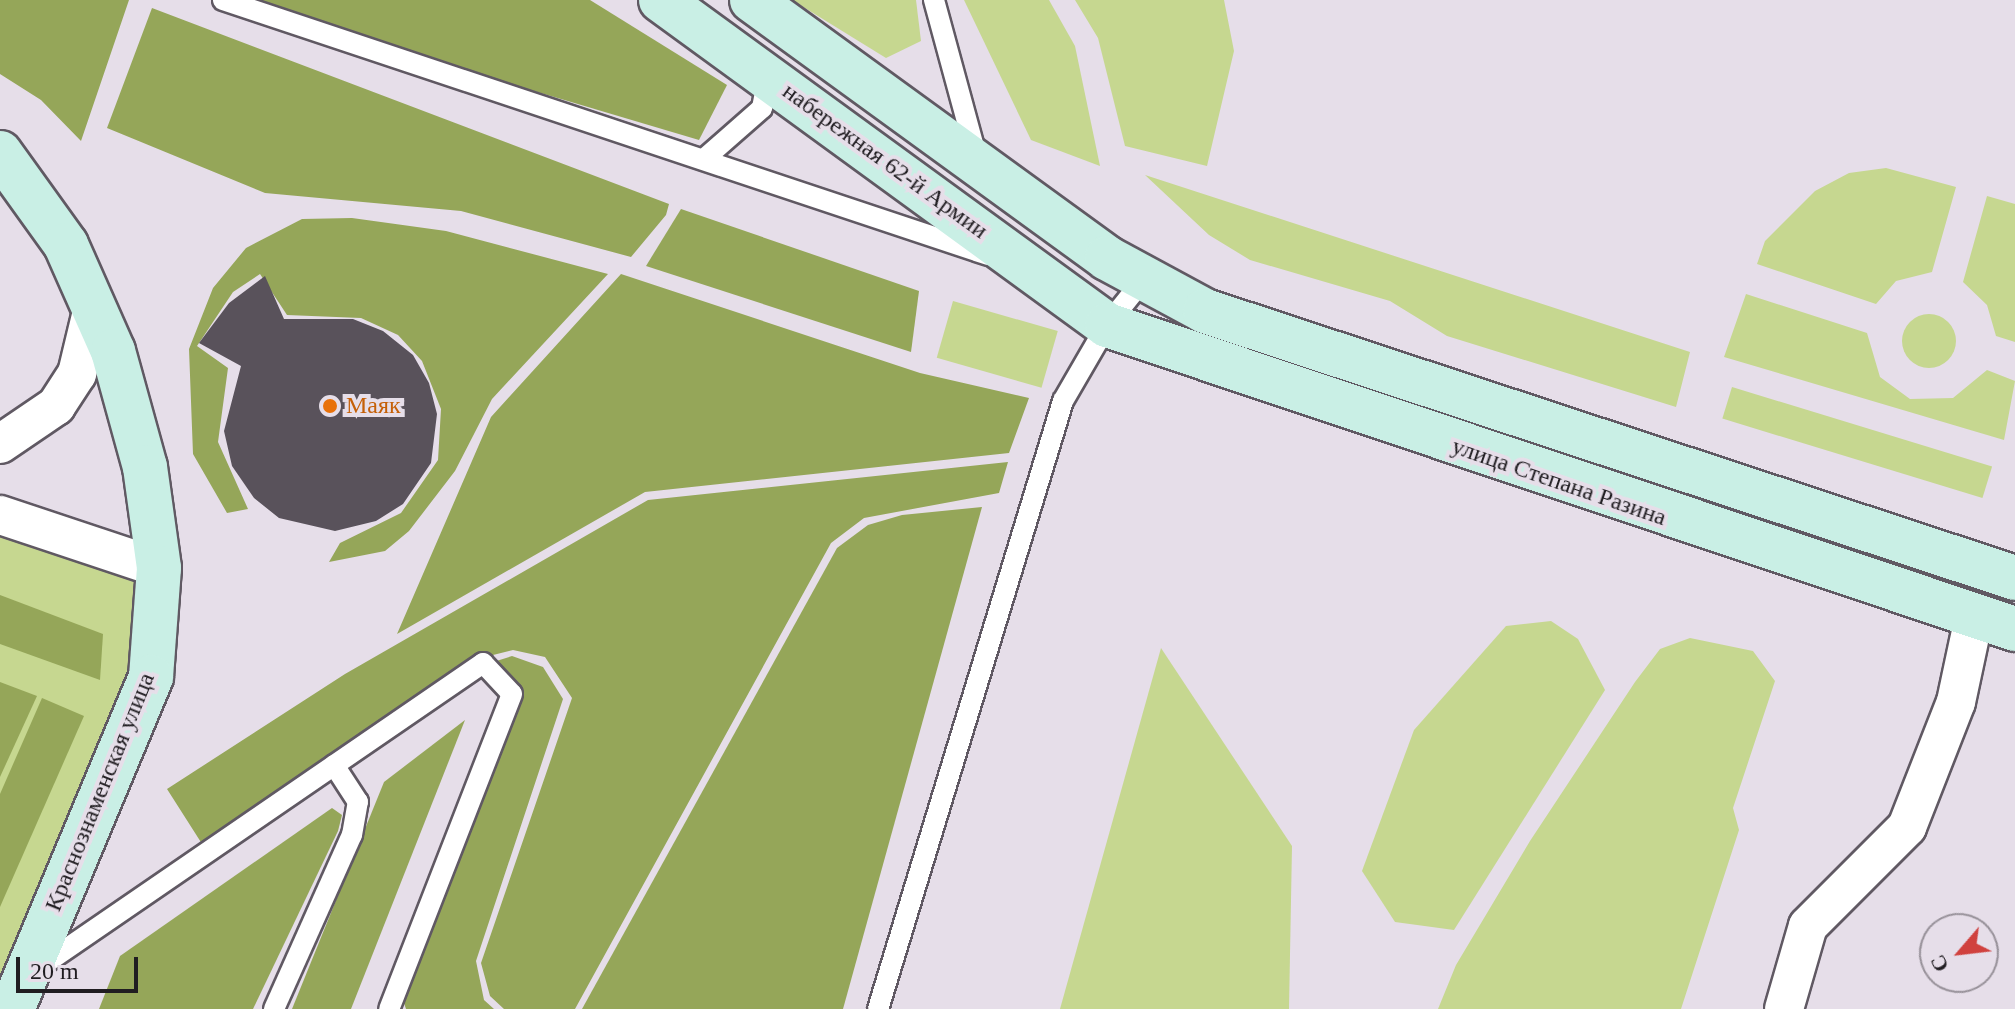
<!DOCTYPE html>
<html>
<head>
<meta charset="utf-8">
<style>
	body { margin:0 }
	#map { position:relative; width:2015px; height:1009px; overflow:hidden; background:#e6dee9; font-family:"Times New Roman",serif }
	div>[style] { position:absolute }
	.green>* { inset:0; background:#c6d790; transform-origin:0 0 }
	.round { border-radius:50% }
	.forest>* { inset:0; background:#95a659 }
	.building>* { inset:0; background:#59525b }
	.roads { filter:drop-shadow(2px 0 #605963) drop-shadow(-2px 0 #605963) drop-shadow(0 2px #605963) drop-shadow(0 -2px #605963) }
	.lane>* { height:20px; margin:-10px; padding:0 10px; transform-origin:10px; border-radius:10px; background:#fff }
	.street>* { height:38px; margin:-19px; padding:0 19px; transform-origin:19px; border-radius:19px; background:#fff }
	.secondary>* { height:44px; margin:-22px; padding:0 22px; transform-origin:22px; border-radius:22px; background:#c9efe5 }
	.dots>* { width:22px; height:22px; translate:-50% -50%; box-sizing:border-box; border:4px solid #e6dee9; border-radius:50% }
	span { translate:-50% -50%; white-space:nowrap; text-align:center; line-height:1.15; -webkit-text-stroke:8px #e6dee9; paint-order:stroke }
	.street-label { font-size:24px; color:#201d21 }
	.food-label { font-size:24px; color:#c56008 }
	.left { translate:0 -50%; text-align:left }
	.north { position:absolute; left:1919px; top:913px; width:80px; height:80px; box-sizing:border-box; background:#e6dee9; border:2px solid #979199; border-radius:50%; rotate:242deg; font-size:22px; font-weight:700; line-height:32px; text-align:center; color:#201d21 }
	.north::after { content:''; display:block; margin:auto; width:28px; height:36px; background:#d0413e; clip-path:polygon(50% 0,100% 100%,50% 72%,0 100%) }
	.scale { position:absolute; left:16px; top:957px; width:122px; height:36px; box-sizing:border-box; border:4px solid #201d21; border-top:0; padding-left:10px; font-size:24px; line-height:28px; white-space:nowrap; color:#201d21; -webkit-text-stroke:6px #e6dee9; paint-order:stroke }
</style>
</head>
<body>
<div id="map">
	<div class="green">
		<div style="clip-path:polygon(792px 0,916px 0,921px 41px,886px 58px)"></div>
		<div style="clip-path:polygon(964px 0,1049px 0,1075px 46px,1100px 166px,1031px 140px)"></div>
		<div style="clip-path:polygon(1075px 0,1224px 0,1234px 51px,1207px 166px,1125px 146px,1098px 38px)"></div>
		<div style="clip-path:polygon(1886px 168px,1956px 187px,1932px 272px,1896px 281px,1876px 304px,1757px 264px,1765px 241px,1815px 191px,1849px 173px)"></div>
		<div style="clip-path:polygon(1145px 175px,1690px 352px,1676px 407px,1447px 336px,1390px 301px,1250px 260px,1209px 235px)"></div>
		<div style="clip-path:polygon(1987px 196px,2015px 204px,2015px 342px,1996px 336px,1987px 305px,1963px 282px)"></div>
		<div style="clip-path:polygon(1746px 294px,1867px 333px,1880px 377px,1910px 399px,1953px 398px,1987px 370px,2015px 381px,2004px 440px,1724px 357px)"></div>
		<div style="left:953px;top:301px;width:109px;height:59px;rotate:16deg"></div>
		<div class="round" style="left:1902px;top:314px;width:54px;height:54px"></div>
		<div style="left:1732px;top:387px;width:272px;height:33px;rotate:17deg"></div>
		<div style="clip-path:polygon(0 515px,159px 568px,151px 677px,0 1009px)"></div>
		<div style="clip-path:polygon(1551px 621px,1578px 639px,1605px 690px,1454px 930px,1395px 922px,1362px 871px,1414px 730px,1506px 626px)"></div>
		<div style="clip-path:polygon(1690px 638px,1753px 651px,1775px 681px,1733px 808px,1739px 830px,1681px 1009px,1438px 1009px,1456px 965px,1530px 841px,1635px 682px,1660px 649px)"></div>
		<div style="clip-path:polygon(1161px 648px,1292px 846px,1289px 1009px,1060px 1009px)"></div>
	</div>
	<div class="forest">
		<div style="clip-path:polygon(0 0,129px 0,81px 141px,41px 100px,0 74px)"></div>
		<div style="clip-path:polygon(228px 0,590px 0,727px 85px,699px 140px)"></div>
		<div style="clip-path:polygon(152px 8px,669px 204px,666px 215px,631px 257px,461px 211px,265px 193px,107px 128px)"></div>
		<div style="clip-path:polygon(681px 209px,919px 291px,911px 352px,646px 266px)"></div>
		<div style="clip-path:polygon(352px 218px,446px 231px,608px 274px,492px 399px,455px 471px,409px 531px,385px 551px,329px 562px,340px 543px,401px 513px,438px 460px,441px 409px,422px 361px,398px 335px,361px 318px,287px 315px,260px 274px,233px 292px,197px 346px,228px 368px,218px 442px,248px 509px,227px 513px,193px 454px,189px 349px,213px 288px,246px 248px,302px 219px)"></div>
		<div style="clip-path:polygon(621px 274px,920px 373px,1029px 398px,1009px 453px,645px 492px,397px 634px,491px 417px)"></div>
		<div style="clip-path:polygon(1008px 462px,999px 493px,864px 518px,831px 543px,575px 1009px,504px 1009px,490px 996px,481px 963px,572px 698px,545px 657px,513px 650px,481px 658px,204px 847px,167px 789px,345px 674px,648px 500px)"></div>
		<div style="clip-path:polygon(982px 507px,843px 1009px,582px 1009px,837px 548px,868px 525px,902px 515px)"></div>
		<div style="clip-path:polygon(0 595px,103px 634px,100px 680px,0 644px)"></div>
		<div style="clip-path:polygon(512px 656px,543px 667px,563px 699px,476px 961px,484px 1000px,494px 1009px,406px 1009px,401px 994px,517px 693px,490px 663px)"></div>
		<div style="clip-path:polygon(0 682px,37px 696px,0 777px)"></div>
		<div style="clip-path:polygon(42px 698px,84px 716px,0 907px,0 794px)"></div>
		<div style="clip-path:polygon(465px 720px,351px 1009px,292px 1009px,384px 782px)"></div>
		<div style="clip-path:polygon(332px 808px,342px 815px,338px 831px,253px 1009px,99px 1009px,120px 956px)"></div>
	</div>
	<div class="building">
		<div style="clip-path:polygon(265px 276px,284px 319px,353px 319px,383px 331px,413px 355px,429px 383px,437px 414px,431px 463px,403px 504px,376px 521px,335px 531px,279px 518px,254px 498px,232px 466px,224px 431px,241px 366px,199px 343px,229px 303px)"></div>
	</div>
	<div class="roads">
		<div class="lane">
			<div style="left:223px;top:0;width:806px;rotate:18.43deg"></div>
			<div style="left:934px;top:0;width:161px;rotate:74.8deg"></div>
			<div style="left:704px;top:159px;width:77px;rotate:-41.3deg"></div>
			<div style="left:762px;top:108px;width:32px;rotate:-79deg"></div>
			<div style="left:37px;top:969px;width:541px;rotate:-34.45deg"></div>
			<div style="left:483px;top:663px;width:42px;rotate:46.9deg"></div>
			<div style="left:512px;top:694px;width:338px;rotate:111.3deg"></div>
			<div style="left:274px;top:1009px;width:191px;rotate:-65.9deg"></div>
			<div style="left:352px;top:835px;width:34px;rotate:-80deg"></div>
			<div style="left:358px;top:802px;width:44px;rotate:-123deg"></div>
			<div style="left:878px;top:1009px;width:636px;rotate:-73.08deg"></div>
			<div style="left:1063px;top:401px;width:88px;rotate:-59.9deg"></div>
			<div style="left:1107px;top:325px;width:59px;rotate:-51.2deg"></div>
		</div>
		<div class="street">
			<div style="left:0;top:444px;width:68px;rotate:-34.2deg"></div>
			<div style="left:56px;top:406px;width:38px;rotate:-57deg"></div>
			<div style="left:77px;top:374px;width:73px;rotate:-76.5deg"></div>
			<div style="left:0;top:515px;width:168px;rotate:18.4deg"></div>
			<div style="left:1784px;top:1009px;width:86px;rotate:-73.9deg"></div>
			<div style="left:1808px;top:926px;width:140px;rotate:-45deg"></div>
			<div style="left:1907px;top:827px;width:134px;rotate:-68.6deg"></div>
			<div style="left:1956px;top:702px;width:87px;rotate:-78deg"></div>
		</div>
		<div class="secondary">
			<div style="left:661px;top:0;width:552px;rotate:36.08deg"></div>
			<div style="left:1107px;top:325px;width:958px;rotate:18.51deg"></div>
			<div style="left:752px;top:0;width:439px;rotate:36deg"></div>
			<div style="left:1107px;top:258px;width:111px;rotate:28.4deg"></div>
			<div style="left:1205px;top:311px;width:853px;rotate:18.24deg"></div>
			<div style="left:0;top:153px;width:113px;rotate:54.3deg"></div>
			<div style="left:66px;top:245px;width:116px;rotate:66.1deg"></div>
			<div style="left:113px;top:351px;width:120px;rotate:74.6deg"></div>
			<div style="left:145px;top:467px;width:102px;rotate:82.1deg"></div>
			<div style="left:159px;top:568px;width:109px;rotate:94.2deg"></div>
			<div style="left:151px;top:677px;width:360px;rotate:112.7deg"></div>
		</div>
	</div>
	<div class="dots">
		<div style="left:330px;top:406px;background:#e8710a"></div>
	</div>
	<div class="street-label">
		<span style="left:885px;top:161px;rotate:36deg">набережная 62-й Армии</span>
		<span style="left:1559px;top:482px;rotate:19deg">улица Степана Разина</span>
		<span style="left:100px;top:792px;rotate:-68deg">Краснознаменская улица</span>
	</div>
	<div class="food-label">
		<span class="left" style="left:346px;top:406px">Маяк</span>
	</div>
	<div class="north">С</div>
	<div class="scale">20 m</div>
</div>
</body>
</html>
